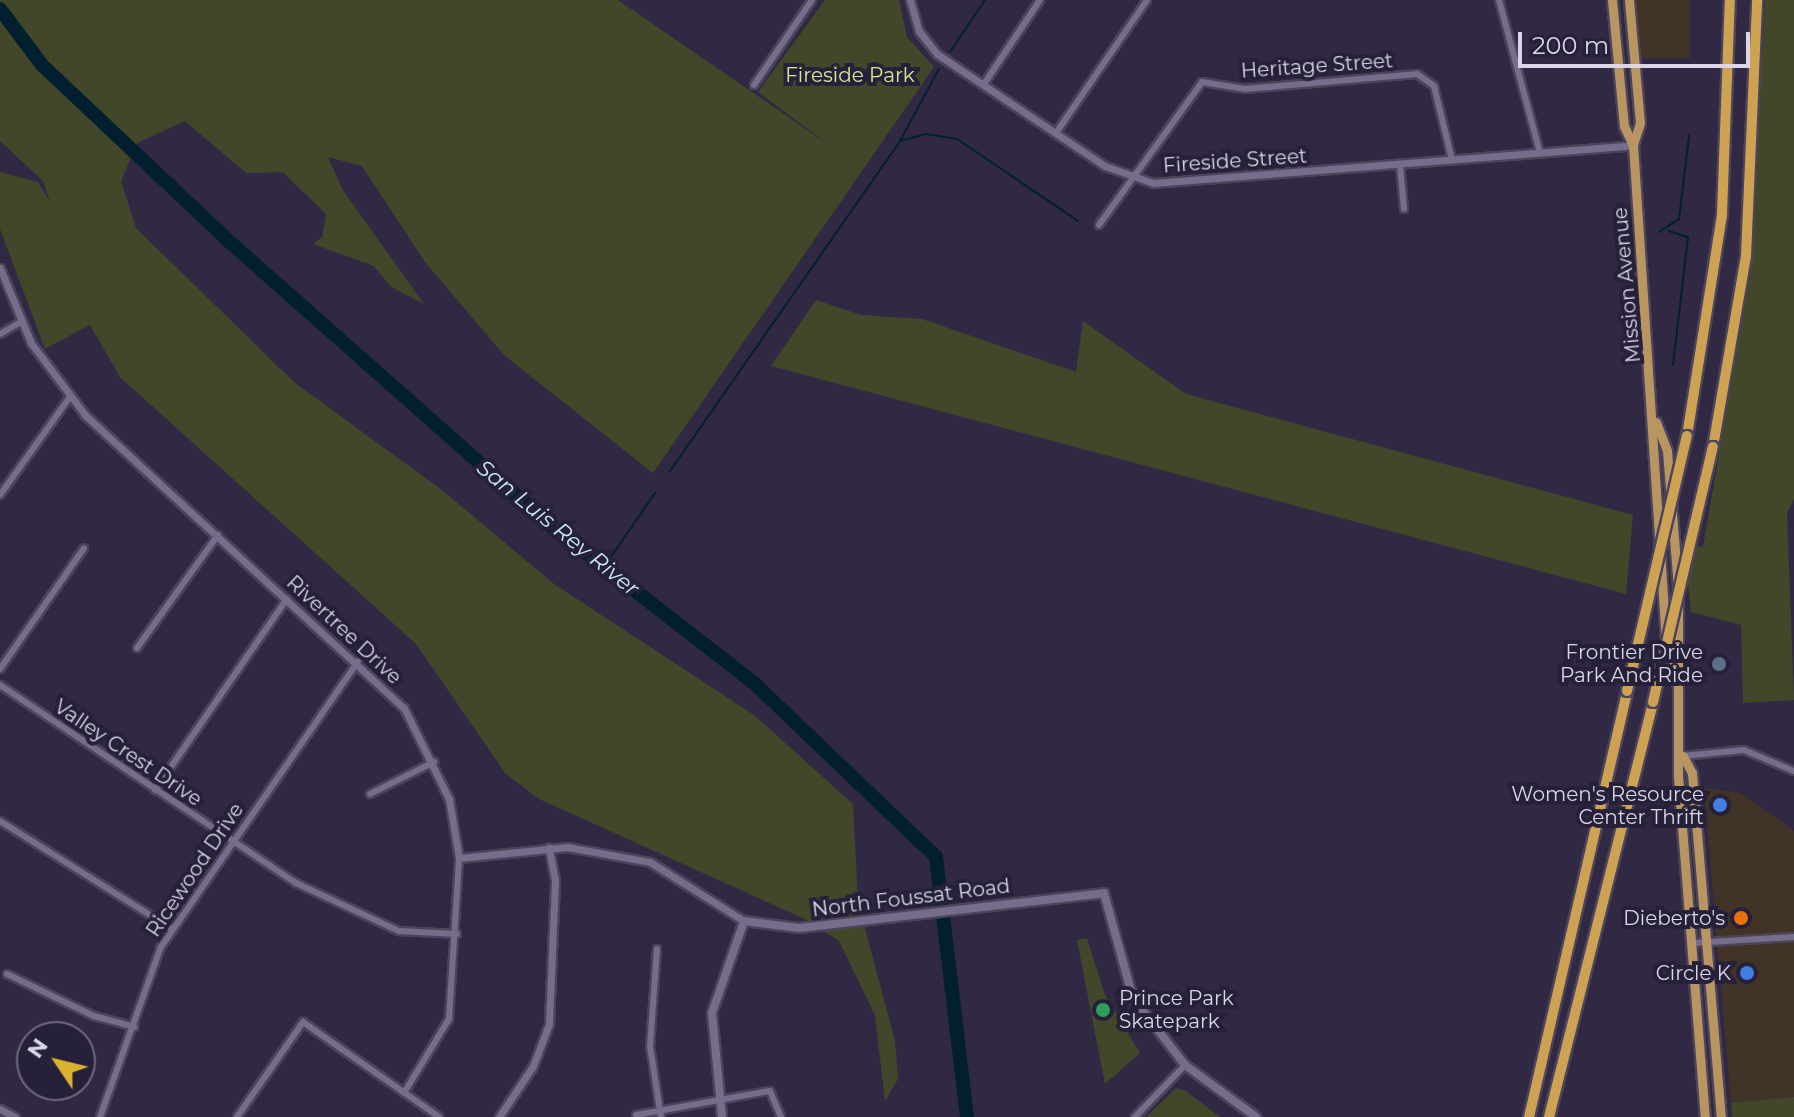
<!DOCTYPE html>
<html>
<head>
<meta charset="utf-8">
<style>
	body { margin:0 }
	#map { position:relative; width:1794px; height:1117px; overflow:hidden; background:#312944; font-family:Montserrat,sans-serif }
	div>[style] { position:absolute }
	.commercial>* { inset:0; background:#413426; transform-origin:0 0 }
	.green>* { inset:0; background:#42472a }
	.stream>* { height:2px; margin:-1px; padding:0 1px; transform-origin:1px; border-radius:1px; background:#021f2f }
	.river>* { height:14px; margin:-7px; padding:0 7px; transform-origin:7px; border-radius:7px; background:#021f2f }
	.roads { filter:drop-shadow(2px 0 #4b445b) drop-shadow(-2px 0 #4b445b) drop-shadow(0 2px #4b445b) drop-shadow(0 -2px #4b445b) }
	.minor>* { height:6px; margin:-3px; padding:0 3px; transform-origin:3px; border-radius:3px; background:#756d8b }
	.tertiary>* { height:7px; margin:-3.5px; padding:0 3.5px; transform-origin:3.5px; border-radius:3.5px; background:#756d8b }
	.secondary>* { height:8px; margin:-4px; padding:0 4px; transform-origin:4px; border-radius:4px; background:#756d8b }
	.primary>* { height:9px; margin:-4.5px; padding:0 4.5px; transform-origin:4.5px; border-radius:4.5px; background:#b89561 }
	.trunk>* { height:10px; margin:-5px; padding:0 5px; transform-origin:5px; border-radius:5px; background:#cea253 }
	.bridges { filter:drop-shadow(2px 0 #4b445b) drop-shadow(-2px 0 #4b445b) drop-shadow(0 2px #4b445b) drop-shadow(0 -2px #4b445b) }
	.trunk-bridge>* { height:10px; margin:-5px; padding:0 5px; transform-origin:5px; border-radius:5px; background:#cea253 }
	.dots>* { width:22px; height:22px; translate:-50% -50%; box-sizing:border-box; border:4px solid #272039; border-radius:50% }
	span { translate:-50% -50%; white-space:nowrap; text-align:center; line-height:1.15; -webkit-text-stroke:8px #272039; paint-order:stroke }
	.street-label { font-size:20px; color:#dad6e8 }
	.park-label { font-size:20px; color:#d6e694 }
	.poi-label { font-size:20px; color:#dad6e8 }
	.right { translate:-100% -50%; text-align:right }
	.left { translate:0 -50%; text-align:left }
	.water-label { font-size:22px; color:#c8e7fb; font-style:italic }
	.north { position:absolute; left:16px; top:1021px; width:80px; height:80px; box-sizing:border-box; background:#272039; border:2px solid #6f697f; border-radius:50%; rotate:305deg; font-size:22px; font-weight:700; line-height:32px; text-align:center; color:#dad6e8 }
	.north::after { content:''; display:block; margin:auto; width:28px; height:36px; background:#dab333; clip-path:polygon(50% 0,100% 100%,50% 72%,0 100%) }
	.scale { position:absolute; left:1518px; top:32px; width:232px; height:36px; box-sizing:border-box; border:4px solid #dad6e8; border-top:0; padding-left:10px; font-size:24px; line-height:28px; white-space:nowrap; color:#dad6e8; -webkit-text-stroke:6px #272039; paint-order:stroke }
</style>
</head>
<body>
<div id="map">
	<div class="commercial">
		<div style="left:1637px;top:0;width:53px;height:58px"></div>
		<div style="clip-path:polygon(1704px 788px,1741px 793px,1794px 831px,1794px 1097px,1731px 1103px)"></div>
	</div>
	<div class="green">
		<div style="clip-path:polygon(0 0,618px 0,829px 145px,758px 92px,825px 0,899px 0,907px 37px,934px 67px,653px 473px,504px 355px,425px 262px,362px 166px,328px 157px,342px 189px,424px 304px,391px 287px,374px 266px,313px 244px,322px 237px,326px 214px,283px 172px,246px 173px,185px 121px,137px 143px,121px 181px,136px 228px,295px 383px,442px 490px,554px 584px,754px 715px,853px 804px,858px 902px,895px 1041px,898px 1079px,885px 1101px,875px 1015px,839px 941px,807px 920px,539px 799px,506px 774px,416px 644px,120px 377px,90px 325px,45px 349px,0 229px,0 172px,38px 182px,50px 202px,43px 181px,0 141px)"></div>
		<div style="clip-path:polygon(1765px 0,1794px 0,1794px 499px,1787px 513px,1794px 700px,1743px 703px,1741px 625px,1691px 612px,1684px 543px,1703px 547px,1750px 275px)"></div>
		<div style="clip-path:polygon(816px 300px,861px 315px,922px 319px,1076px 372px,1083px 321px,1186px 394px,1633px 515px,1626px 594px,771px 366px)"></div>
		<div style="clip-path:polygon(1087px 938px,1105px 995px,1140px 1053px,1105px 1084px,1077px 940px)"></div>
		<div style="clip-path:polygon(1176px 1088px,1186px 1091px,1220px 1117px,1146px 1117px)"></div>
		<div style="clip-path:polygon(1794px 1097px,1794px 1117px,1732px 1117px,1731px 1103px)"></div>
	</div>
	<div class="stream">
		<div style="left:950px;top:52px;width:63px;rotate:-56.1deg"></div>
		<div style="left:900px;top:141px;width:27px;rotate:-15deg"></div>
		<div style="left:926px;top:134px;width:31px;rotate:9deg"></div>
		<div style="left:957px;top:139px;width:146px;rotate:34.1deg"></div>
		<div style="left:1669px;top:231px;width:20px;rotate:18deg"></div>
		<div style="left:1688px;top:237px;width:129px;rotate:96.7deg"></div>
		<div style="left:1659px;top:232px;width:24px;rotate:-33deg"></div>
		<div style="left:1679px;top:219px;width:84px;rotate:-83.1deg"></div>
		<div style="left:670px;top:471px;width:402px;rotate:-55.1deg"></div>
		<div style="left:900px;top:141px;width:82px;rotate:-61.6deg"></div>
		<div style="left:604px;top:567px;width:90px;rotate:-55.4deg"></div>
	</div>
	<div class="river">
		<div style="left:0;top:9px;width:70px;rotate:53.1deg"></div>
		<div style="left:42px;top:65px;width:260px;rotate:43.3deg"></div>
		<div style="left:231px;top:243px;width:424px;rotate:41.5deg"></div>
		<div style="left:549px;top:524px;width:258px;rotate:37.8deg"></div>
		<div style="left:753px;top:682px;width:253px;rotate:43.7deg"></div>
		<div style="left:936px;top:857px;width:262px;rotate:83.2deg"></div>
	</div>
	<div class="roads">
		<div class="minor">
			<div style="left:1499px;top:0;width:158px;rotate:75deg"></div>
			<div style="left:984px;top:84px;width:101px;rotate:-56.3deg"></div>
			<div style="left:754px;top:85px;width:103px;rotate:-55.7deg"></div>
			<div style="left:1056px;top:133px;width:161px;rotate:-55.6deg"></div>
			<div style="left:1400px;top:165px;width:44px;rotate:84.8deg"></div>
			<div style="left:1099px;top:225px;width:176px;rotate:-54.2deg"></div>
			<div style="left:1202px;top:82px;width:44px;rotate:9.2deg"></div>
			<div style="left:1245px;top:89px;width:173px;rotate:-5deg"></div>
			<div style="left:1417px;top:74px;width:21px;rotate:35deg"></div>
			<div style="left:1434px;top:86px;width:76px;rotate:76.3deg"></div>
			<div style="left:0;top:334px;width:24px;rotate:-30deg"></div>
			<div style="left:0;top:495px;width:120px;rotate:-54.5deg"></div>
			<div style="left:137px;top:648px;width:139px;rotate:-54.4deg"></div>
			<div style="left:0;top:669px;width:147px;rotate:-55.2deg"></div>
			<div style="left:0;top:685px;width:356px;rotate:33.8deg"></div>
			<div style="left:296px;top:883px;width:114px;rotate:25deg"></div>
			<div style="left:399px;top:931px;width:58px;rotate:3deg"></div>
			<div style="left:1683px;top:756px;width:61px;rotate:-5.6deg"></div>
			<div style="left:1744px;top:750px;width:54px;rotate:22.8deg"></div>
			<div style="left:155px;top:790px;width:232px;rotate:-55.4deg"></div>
			<div style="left:370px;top:794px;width:72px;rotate:-26.6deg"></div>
			<div style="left:0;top:821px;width:203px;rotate:32.1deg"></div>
			<div style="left:1692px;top:943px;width:102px;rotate:-3.4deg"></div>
			<div style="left:657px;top:949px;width:97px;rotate:94.1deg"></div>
			<div style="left:650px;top:1046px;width:72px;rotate:81.2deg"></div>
			<div style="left:7px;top:974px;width:97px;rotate:25.8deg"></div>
			<div style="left:94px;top:1016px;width:42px;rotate:15deg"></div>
			<div style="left:404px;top:1093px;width:87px;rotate:-58.7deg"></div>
			<div style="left:449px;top:1019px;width:161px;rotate:-86.4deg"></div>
			<div style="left:636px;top:1115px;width:136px;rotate:-10.2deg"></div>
			<div style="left:770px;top:1091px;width:28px;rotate:67deg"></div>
			<div style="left:100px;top:1117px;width:181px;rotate:-70.3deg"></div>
			<div style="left:161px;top:947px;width:347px;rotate:-55.4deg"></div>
			<div style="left:237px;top:1117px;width:116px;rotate:-55.2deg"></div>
			<div style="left:303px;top:1022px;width:166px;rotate:34.9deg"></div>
			<div style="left:1135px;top:1117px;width:72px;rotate:-46.1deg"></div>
		</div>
		<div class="tertiary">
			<div style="left:910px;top:0;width:32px;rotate:74deg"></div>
			<div style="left:919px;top:31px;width:29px;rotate:52deg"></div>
			<div style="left:937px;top:54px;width:202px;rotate:33.7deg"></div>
			<div style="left:1105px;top:166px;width:51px;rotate:19.5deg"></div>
			<div style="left:1153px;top:183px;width:482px;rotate:-4.5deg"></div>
			<div style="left:0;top:268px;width:81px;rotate:67.5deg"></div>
			<div style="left:31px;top:343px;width:90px;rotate:53.1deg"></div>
			<div style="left:85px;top:415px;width:433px;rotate:42.6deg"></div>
			<div style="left:404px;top:708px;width:102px;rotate:63.7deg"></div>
			<div style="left:449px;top:799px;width:60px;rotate:80.4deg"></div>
			<div style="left:459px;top:858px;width:109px;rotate:-5.8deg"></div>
			<div style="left:567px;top:847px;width:84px;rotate:10.2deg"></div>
			<div style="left:650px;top:862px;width:111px;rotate:32.1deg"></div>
			<div style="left:0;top:1109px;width:17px;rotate:28deg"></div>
			<div style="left:499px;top:1117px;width:61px;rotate:-56.3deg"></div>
			<div style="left:533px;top:1066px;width:45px;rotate:-69.1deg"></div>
			<div style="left:549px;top:1024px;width:144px;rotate:-87.6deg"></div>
			<div style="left:555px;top:880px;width:33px;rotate:-101deg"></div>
		</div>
		<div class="secondary">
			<div style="left:722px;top:1117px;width:104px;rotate:-95.5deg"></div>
			<div style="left:712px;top:1013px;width:97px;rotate:-70.8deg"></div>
			<div style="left:744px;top:921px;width:55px;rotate:7.3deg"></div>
			<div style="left:799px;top:928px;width:307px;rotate:-6.5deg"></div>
			<div style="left:1104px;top:893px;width:109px;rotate:74.6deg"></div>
			<div style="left:1133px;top:998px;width:85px;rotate:52.2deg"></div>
			<div style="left:1185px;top:1065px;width:88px;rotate:36.2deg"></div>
		</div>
		<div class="primary">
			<div style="left:1612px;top:0;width:127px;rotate:84.6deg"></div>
			<div style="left:1624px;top:126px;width:21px;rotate:65deg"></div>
			<div style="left:1633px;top:145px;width:492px;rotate:86.2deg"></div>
			<div style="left:1629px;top:0;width:123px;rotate:84.9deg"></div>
			<div style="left:1640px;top:123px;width:23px;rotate:108deg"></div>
			<div style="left:1656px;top:422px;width:31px;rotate:69deg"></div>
			<div style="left:1667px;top:451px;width:138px;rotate:85.4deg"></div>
			<div style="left:1678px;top:603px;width:173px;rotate:90deg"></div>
			<div style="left:1678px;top:776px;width:342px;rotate:85.5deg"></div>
			<div style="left:1667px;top:650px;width:38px;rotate:73deg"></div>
			<div style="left:1683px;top:756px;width:19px;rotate:62deg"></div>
			<div style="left:1692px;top:773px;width:345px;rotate:85.2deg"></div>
		</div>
		<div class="trunk">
			<div style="left:1687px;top:436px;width:225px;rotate:-81deg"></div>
			<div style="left:1722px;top:214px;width:214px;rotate:-87.9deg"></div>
			<div style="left:1713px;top:447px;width:194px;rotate:-80.2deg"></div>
			<div style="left:1746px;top:256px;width:256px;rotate:-87.5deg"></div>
			<div style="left:1529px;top:1117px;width:437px;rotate:-77deg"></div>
			<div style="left:1549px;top:1117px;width:428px;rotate:-75.9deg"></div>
		</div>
	</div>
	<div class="bridges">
		<div class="trunk-bridge">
			<div style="left:1627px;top:691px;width:262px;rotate:-76.8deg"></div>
			<div style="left:1653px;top:702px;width:262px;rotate:-76.8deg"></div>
		</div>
	</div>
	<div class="dots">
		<div style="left:1719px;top:664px;background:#5c6f8a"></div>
		<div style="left:1720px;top:805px;background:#3f7fe0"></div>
		<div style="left:1741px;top:918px;background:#e8710a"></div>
		<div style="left:1747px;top:973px;background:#3f7fe0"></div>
		<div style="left:1103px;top:1010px;background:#2e9e5b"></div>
	</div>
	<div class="street-label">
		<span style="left:1317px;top:66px;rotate:-4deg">Heritage Street</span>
		<span style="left:1235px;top:161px;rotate:-4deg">Fireside Street</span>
		<span style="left:1627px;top:285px;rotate:-95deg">Mission Avenue</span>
		<span style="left:344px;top:630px;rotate:43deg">Rivertree Drive</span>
		<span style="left:128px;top:753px;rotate:34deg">Valley Crest Drive</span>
		<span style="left:195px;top:870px;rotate:-56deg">Ricewood Drive</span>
		<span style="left:911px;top:898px;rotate:-7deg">North Foussat Road</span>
	</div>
	<div class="park-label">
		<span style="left:850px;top:75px">Fireside Park</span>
	</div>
	<div class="poi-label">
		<span class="right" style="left:1703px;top:664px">Frontier Drive<br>Park And Ride</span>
		<span class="right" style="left:1704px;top:806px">Women's Resource<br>Center Thrift</span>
		<span class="right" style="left:1725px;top:918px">Dieberto's</span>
		<span class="right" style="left:1731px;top:973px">Circle K</span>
		<span class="left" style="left:1119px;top:1010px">Prince Park<br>Skatepark</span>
	</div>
	<div class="water-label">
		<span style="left:558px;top:528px;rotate:39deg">San Luis Rey River</span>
	</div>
	<div class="north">N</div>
	<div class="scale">200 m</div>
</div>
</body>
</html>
